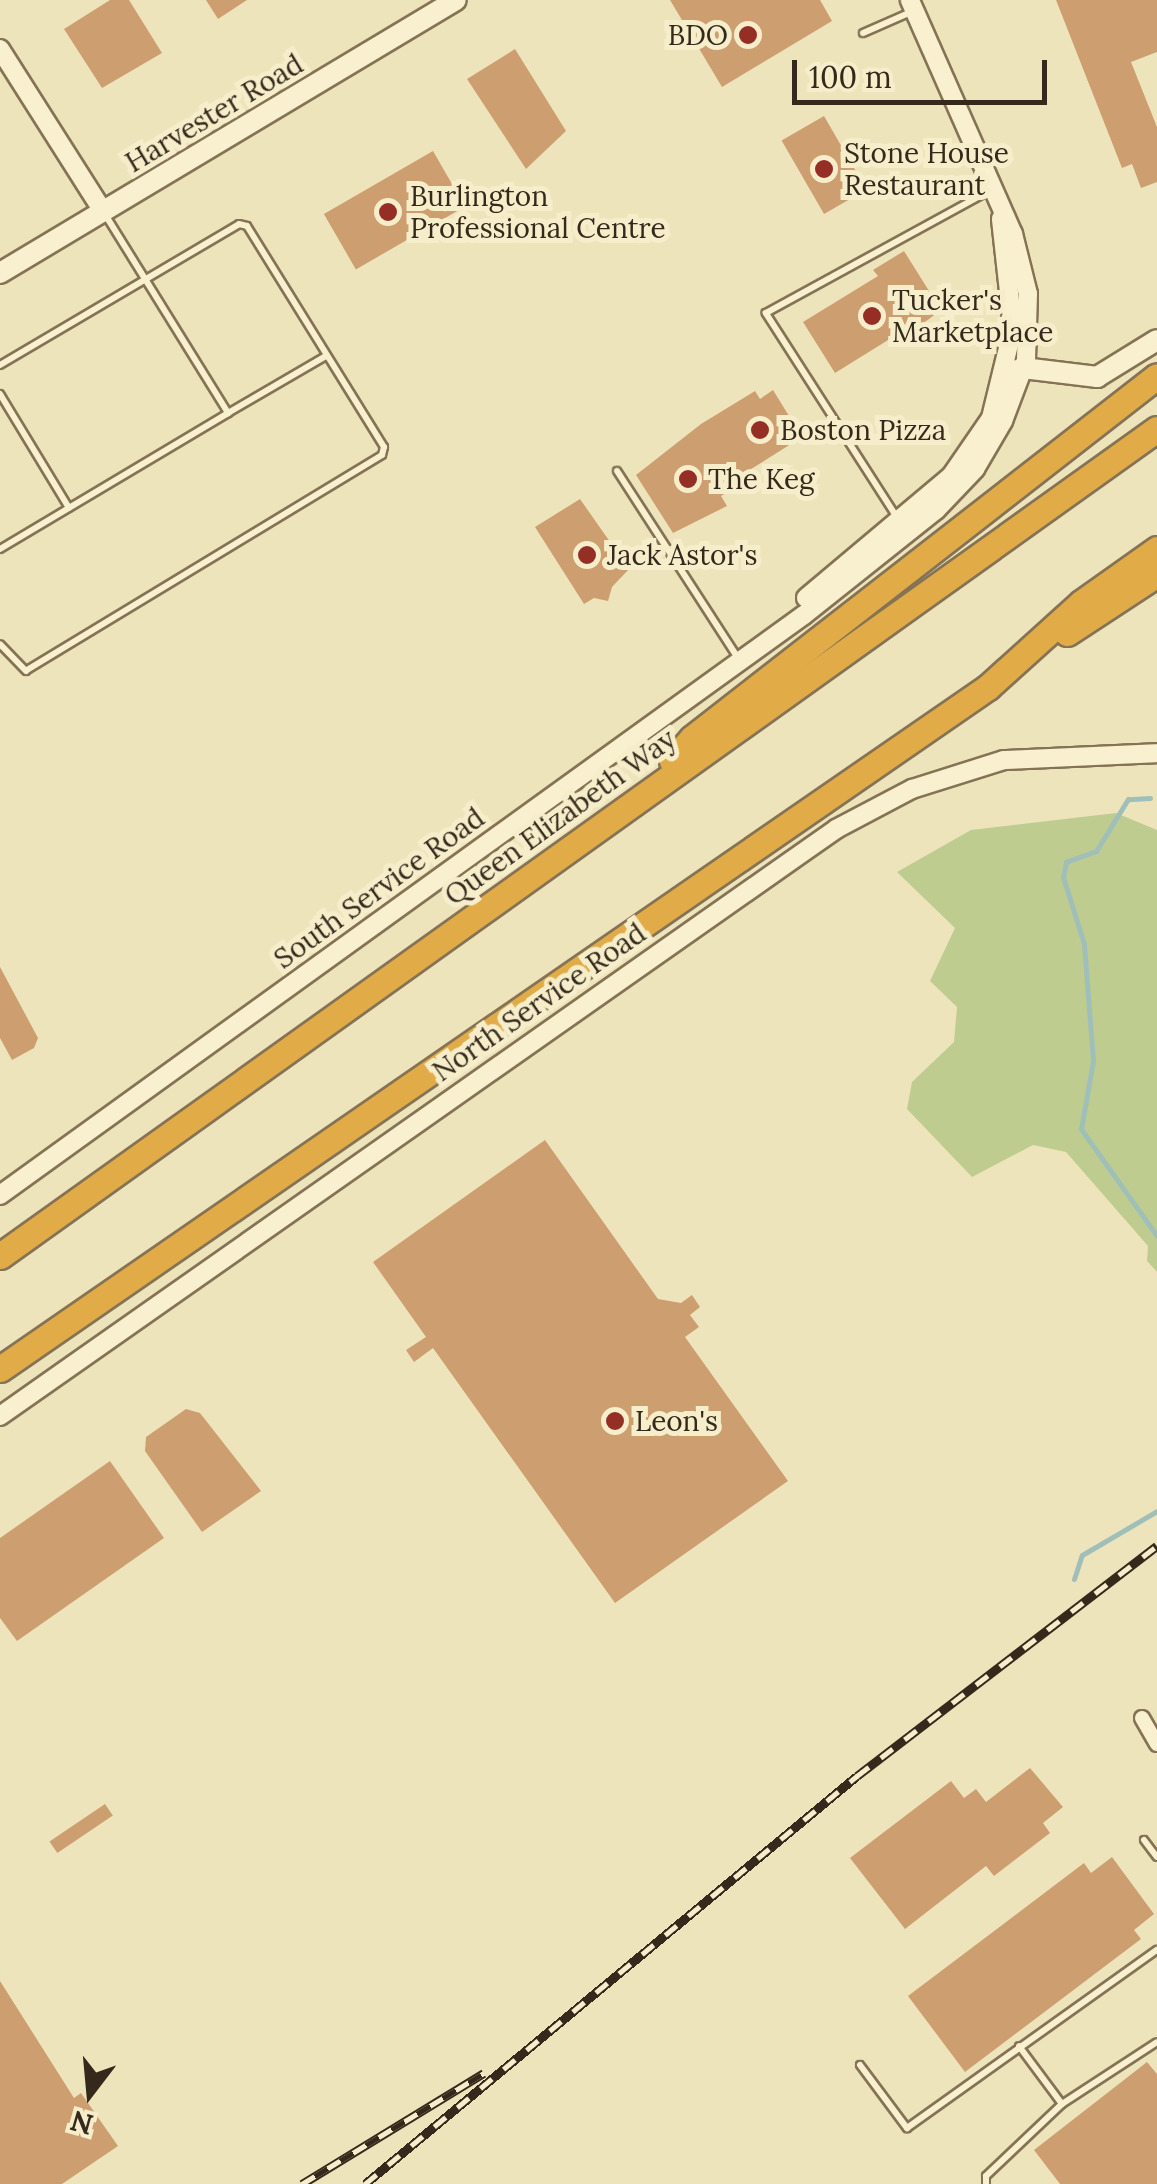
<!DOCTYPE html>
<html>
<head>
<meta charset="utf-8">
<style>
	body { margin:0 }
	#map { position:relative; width:1157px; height:2184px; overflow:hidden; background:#eee4bc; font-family:Lora,serif }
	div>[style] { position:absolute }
	.green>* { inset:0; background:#bfcc90 }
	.stream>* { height:5px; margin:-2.5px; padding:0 2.5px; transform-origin:2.5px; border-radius:2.5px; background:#a0bfb9 }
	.building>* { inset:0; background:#cd9f70; transform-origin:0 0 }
	.roads { filter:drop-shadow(2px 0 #857355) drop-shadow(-2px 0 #857355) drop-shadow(0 2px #857355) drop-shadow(0 -2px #857355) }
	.service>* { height:6px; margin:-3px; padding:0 3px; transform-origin:3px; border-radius:3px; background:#f9f0cf }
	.minor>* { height:14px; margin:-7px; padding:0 7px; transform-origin:7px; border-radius:7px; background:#f9f0cf }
	.tertiary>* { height:18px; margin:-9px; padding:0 9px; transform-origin:9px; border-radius:9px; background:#f9f0cf }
	.secondary>* { height:20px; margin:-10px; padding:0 10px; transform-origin:10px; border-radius:10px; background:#f9f0cf }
	.motorway>* { height:25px; margin:-12.5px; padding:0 12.5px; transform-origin:12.5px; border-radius:12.5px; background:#e1ac48 }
	.rail>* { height:9px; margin-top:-4.5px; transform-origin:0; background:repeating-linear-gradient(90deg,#f6edcb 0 15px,#34291b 0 30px); box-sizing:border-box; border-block:2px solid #34291b }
	.dots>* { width:28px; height:28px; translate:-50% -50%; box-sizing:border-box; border:5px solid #f6edcb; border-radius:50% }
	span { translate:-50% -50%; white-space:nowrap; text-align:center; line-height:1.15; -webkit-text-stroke:10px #f6edcb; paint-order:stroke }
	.poi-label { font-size:28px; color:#34291b }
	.right { translate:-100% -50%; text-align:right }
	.left { translate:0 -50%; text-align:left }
	.street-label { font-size:28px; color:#34291b }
	.north { position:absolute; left:40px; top:2044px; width:100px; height:100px; -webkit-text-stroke:8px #f6edcb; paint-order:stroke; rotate:196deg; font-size:28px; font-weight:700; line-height:40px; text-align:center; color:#34291b }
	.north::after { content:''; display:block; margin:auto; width:35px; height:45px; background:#34291b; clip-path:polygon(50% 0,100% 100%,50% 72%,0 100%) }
	.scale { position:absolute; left:792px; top:60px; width:255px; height:45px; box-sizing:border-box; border:5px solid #34291b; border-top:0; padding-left:12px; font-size:30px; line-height:35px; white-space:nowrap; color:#34291b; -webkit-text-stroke:8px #f6edcb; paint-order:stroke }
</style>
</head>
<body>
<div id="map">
	<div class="green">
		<div style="clip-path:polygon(1116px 813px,1157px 830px,1157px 1272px,1147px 1261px,1148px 1246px,1066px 1152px,1033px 1145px,972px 1177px,907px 1109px,912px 1082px,954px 1042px,957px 1007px,930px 981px,955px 928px,897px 872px,971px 830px)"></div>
	</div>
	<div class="stream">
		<div style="left:1150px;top:798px;width:22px;rotate:177deg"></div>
		<div style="left:1128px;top:799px;width:61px;rotate:121.6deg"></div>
		<div style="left:1096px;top:851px;width:32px;rotate:160deg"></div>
		<div style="left:1066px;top:862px;width:15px;rotate:101deg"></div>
		<div style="left:1063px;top:877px;width:70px;rotate:72.6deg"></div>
		<div style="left:1084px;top:944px;width:117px;rotate:85.6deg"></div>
		<div style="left:1093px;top:1061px;width:69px;rotate:100deg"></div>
		<div style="left:1081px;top:1129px;width:131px;rotate:54.6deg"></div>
		<div style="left:1074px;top:1579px;width:25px;rotate:-72deg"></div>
		<div style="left:1082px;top:1555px;width:87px;rotate:-30.4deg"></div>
	</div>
	<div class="building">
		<div style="clip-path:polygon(110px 0,129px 0,162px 53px,102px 88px,64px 29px)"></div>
		<div style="clip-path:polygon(206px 0,247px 0,218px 19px)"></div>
		<div style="clip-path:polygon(670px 0,820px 0,832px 21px,722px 87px)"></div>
		<div style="clip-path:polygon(1056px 0,1157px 0,1157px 52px,1131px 62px,1157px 127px,1157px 182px,1141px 188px,1132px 164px,1122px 168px)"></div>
		<div style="clip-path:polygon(515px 49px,566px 131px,526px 169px,467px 79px)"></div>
		<div style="left:824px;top:116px;width:85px;height:49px;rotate:60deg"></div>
		<div style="left:433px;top:151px;width:64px;height:126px;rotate:60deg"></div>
		<div style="clip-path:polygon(904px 251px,941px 310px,897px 343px,893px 337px,835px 373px,803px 322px,878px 276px,873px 270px)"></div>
		<div style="clip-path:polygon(773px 390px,802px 437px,737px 478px,741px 484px,721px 496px,727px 506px,673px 533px,636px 475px,701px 424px,755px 391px,760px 399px)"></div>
		<div style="clip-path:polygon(580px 499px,629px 569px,612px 587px,608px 601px,594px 598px,584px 604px,535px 527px)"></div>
		<div style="clip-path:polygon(0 967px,38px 1038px,34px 1048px,12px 1060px,0 1038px)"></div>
		<div style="clip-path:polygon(545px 1140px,658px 1299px,681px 1303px,692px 1295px,700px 1307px,690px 1315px,699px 1327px,685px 1337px,788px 1481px,615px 1603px,433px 1348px,414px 1362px,406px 1350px,426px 1337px,373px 1262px)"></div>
		<div style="clip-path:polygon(186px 1409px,200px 1413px,261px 1491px,202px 1532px,145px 1451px,146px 1437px)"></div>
		<div style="clip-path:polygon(110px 1461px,164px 1538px,17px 1641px,0 1618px,0 1538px)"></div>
		<div style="clip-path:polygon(1030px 1768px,1063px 1807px,1043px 1823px,1050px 1833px,994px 1876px,986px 1866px,905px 1929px,850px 1858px,951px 1781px,964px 1798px,976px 1789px,986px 1802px)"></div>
		<div style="left:105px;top:1804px;width:14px;height:67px;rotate:56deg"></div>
		<div style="clip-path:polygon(1112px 1857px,1154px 1914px,1134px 1930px,1141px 1939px,965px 2072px,908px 1996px,1084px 1863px,1091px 1873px)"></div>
		<div style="clip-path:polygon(0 1981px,74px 2098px,81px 2093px,118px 2146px,62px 2184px,0 2184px)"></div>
		<div style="clip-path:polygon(1147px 2062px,1157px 2074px,1157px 2184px,1060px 2184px,1034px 2150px)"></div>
	</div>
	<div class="roads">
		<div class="service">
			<div style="left:863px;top:33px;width:55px;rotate:-23.7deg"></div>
			<div style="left:106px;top:216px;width:232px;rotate:58.2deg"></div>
			<div style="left:228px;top:413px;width:113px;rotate:-30.2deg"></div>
			<div style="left:0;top:365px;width:277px;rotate:-30.5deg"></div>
			<div style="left:239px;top:224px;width:8px;rotate:14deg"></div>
			<div style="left:247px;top:226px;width:260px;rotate:58.2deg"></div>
			<div style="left:384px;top:447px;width:8px;rotate:104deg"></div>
			<div style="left:382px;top:455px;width:416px;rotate:148.8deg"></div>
			<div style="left:26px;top:671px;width:37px;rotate:-134deg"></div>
			<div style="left:0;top:394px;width:133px;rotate:58.8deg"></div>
			<div style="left:617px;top:471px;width:223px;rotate:57.1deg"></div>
			<div style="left:898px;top:519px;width:245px;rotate:-122.7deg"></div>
			<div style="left:766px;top:313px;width:254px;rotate:-28.7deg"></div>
			<div style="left:0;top:549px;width:265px;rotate:-30.8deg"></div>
			<div style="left:1144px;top:1840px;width:21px;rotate:53deg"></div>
			<div style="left:860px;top:2065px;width:79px;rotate:53.3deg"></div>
			<div style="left:907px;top:2128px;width:307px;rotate:-35.5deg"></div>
			<div style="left:1062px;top:2104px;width:113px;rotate:-33.1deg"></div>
			<div style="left:986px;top:2184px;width:8px;rotate:-90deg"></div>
			<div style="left:986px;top:2176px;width:105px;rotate:-43.5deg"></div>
			<div style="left:1062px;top:2104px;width:72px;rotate:-126.6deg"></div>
		</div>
		<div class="minor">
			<div style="left:1142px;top:1718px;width:30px;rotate:60deg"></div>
		</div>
		<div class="tertiary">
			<div style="left:0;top:49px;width:192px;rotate:57.6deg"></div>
			<div style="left:806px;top:598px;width:189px;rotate:-40.1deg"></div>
			<div style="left:951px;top:476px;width:70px;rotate:-55.4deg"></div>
			<div style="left:991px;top:418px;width:93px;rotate:-76.3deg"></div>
			<div style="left:1013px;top:328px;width:110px;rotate:-96.3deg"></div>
			<div style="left:0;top:1195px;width:991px;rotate:-35.81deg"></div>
			<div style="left:804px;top:615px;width:169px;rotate:-38.5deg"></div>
			<div style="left:936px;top:510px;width:57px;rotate:-46.4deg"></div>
			<div style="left:975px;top:469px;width:56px;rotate:-59.7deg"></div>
			<div style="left:1003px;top:421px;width:65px;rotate:-69.3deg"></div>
			<div style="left:1026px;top:360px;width:66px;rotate:-88.3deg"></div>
			<div style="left:1028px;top:294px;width:62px;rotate:-104deg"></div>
			<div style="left:1013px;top:234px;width:256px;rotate:-113.8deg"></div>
			<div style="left:0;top:1416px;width:1022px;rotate:-35.07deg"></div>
			<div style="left:836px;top:829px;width:86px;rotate:-27.8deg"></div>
			<div style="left:912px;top:789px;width:96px;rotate:-17.5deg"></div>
			<div style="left:1004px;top:760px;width:153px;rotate:-2.6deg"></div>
		</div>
		<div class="secondary">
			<div style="left:0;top:273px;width:531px;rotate:-30.91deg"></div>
			<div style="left:1006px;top:374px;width:18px;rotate:-19deg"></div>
			<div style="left:1023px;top:368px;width:75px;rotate:6.9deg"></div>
			<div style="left:1097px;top:377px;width:70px;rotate:-31.7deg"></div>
		</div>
		<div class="motorway">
			<div style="left:1067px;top:633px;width:108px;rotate:-33.2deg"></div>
			<div style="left:672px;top:761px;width:30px;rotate:-49deg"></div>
			<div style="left:692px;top:738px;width:589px;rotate:-37.9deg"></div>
			<div style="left:0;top:1256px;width:1422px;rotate:-35.56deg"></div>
			<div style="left:0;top:1369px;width:1201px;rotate:-34.62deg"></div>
			<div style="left:988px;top:687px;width:125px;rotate:-42.1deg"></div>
			<div style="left:1081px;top:603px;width:93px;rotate:-35.4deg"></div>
		</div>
	</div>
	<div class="rail">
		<div style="left:302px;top:2184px;width:213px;rotate:-31.4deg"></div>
		<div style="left:365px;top:2184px;width:639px;rotate:-39.67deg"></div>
		<div style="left:857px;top:1776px;width:378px;rotate:-37.5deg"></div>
	</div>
	<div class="dots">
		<div style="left:748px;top:35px;background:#952e24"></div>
		<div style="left:824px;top:169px;background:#952e24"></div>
		<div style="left:388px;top:212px;background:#952e24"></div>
		<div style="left:872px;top:316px;background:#952e24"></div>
		<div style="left:760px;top:430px;background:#952e24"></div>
		<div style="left:688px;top:479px;background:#952e24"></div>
		<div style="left:587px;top:555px;background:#952e24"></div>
		<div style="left:615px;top:1421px;background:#952e24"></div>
	</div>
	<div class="poi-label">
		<span class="right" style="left:728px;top:35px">BDO</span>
		<span class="left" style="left:844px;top:169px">Stone House<br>Restaurant</span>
		<span class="left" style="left:410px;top:212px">Burlington<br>Professional Centre</span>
		<span class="left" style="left:892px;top:316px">Tucker's<br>Marketplace</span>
		<span class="left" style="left:780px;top:430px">Boston Pizza</span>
		<span class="left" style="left:708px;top:479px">The Keg</span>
		<span class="left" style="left:607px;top:555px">Jack Astor's</span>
		<span class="left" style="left:635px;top:1421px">Leon's</span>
	</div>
	<div class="street-label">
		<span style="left:214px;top:113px;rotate:-31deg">Harvester Road</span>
		<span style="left:560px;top:817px;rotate:-36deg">Queen Elizabeth Way</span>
		<span style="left:379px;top:888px;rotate:-36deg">South Service Road</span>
		<span style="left:539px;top:1002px;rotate:-35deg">North Service Road</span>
	</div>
	<div class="north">N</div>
	<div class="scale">100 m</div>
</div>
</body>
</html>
